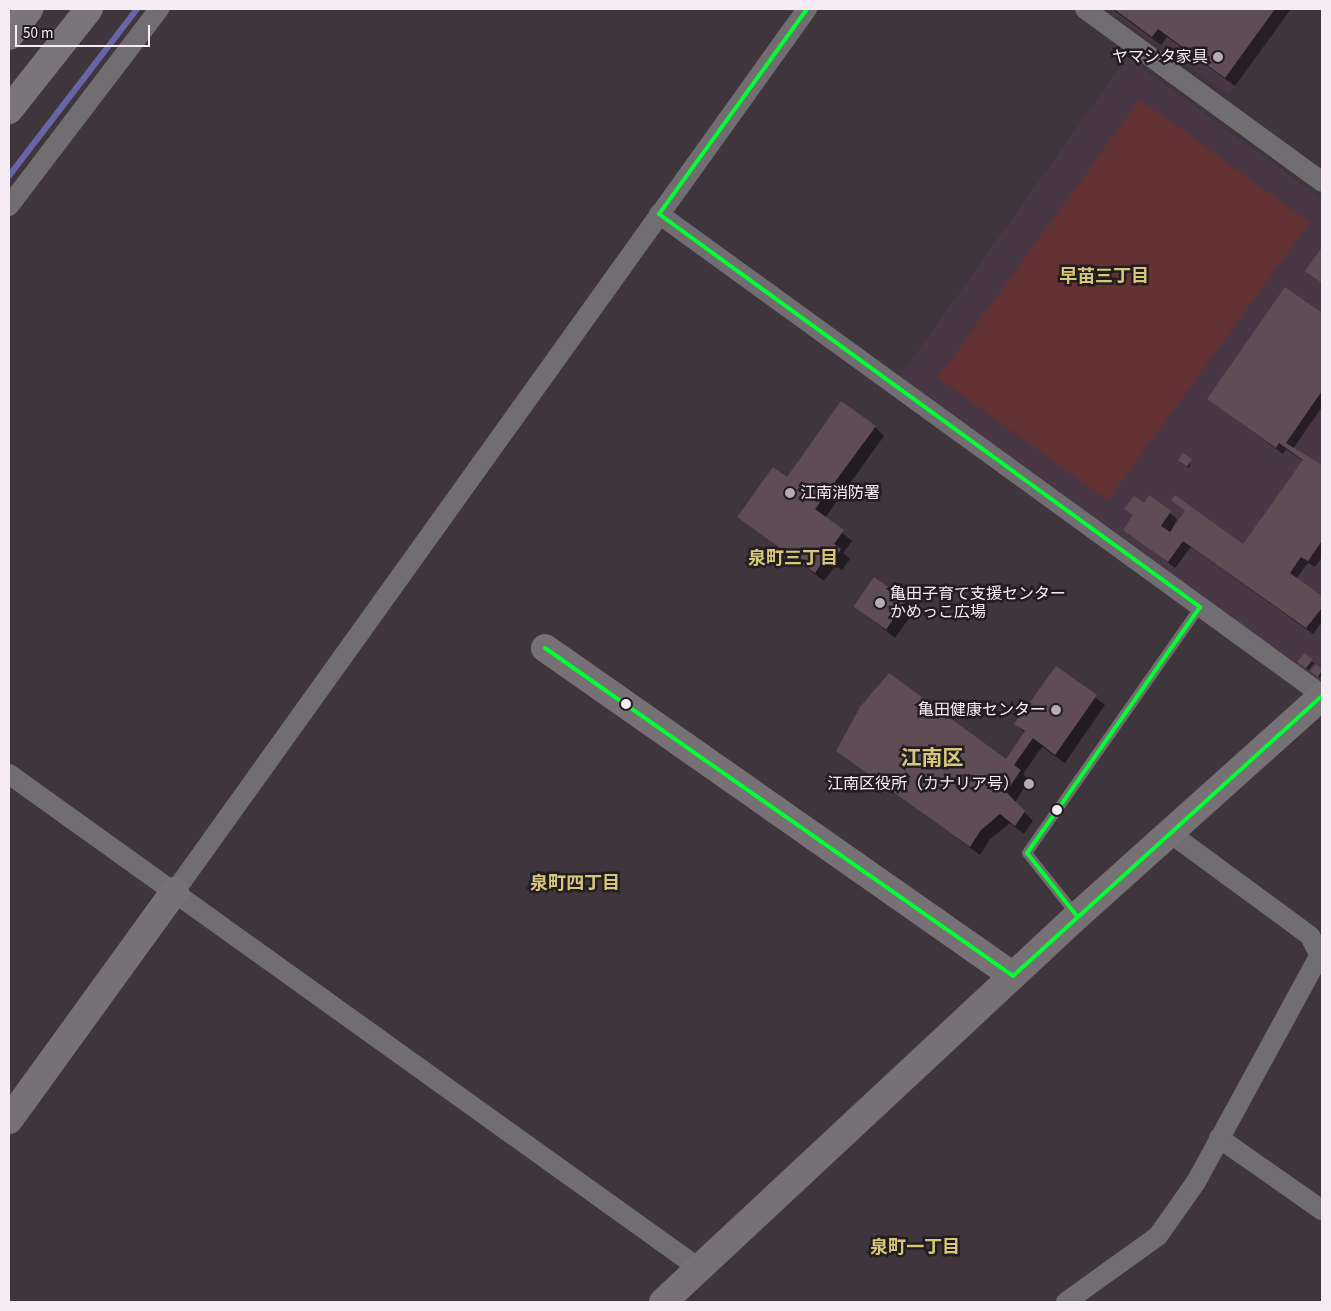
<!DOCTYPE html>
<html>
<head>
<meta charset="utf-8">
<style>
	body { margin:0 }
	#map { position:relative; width:1331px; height:1311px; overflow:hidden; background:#3e363c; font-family:"Source Sans 3","Noto Sans JP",sans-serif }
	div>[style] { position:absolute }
	.built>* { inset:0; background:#493746 }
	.green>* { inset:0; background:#633232; transform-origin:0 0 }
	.shadow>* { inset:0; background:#0007; transform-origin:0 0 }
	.stream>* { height:5.5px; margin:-2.75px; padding:0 2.75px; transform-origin:2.75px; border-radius:2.75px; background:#6864a8 }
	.building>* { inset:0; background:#5f4c54; transform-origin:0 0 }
	.lane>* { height:10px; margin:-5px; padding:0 5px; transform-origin:5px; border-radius:5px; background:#716e72 }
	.street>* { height:20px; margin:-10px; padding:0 10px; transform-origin:10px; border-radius:10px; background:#716e72 }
	.secondary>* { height:28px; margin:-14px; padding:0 14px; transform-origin:14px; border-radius:14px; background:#757174 }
	.highway>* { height:28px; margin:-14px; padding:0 14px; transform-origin:14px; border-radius:14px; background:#7a757a }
	.bus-1>* { height:4px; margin:-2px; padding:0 2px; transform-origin:2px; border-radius:2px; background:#0f3 }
	.dots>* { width:14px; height:14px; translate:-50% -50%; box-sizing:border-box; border:2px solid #231d22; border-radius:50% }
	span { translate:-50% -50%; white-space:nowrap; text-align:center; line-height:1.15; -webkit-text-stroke:5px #231d22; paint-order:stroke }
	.poi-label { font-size:16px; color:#f6ecf3 }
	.right { translate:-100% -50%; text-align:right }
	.left { translate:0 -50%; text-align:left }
	.neighbourhood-label { font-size:18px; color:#d8c77a; font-weight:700 }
	.district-label { font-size:21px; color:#d8c77a; font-weight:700 }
	.frame { position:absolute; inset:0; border:10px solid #f6ecf3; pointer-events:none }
	.scale { position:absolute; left:15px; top:25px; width:135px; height:22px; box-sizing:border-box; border:2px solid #f6ecf3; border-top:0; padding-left:6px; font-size:15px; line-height:18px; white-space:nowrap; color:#f6ecf3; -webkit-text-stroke:4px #231d22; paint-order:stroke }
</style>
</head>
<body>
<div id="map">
	<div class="built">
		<div style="clip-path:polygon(1107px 9px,1292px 9px,1229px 95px)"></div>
		<div style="clip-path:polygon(1127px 57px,1322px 199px,1322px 683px,896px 382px)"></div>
	</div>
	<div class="green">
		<div style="left:1140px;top:99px;width:210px;height:344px;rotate:36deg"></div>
	</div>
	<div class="shadow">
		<div style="clip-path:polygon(1112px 9px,1291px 9px,1235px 86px,1167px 37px,1161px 45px)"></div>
		<div style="clip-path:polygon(1286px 289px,1322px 315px,1322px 407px,1293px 449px,1322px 467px,1322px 557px,1315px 567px,1308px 563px,1296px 579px,1322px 598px,1322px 622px,1313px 634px,1191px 547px,1175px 568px,1125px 529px,1134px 516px,1126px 509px,1144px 505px,1150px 497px,1177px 519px,1170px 534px,1186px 512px,1172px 500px,1243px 546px,1303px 461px,1286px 449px,1283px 454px,1208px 399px)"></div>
		<div style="clip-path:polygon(875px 427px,884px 436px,825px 518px,852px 541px,843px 553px,850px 559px,842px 570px,836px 565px,824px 581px,739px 516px,787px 479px)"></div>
		<div style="clip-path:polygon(1191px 460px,1189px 468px,1181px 463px)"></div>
		<div style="clip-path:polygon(906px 601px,915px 610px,895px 638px,855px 606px)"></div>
		<div style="left:1304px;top:655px;width:13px;height:9px;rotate:39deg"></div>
		<div style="clip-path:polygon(1316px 666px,1322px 671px,1320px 678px,1312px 671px)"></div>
		<div style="clip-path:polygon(1056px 667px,1105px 705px,1065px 763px,1042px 747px,1023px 774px,1029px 780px,1015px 802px,1033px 821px,1024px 834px,1010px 823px,990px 839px,980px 855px,838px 751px,1006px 760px,1025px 733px,1016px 724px)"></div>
	</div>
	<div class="stream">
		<div style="left:9px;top:176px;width:210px;rotate:-52.5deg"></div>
	</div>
	<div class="building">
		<div style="clip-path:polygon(1114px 9px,1275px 9px,1225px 78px,1158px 29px,1152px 37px)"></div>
		<div style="clip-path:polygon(1322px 247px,1322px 283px,1305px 271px)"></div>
		<div style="clip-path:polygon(1285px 287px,1322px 313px,1322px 391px,1286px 443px,1322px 465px,1322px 541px,1308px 561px,1301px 557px,1290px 573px,1322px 596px,1322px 608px,1306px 628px,1183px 541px,1168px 562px,1123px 530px,1133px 515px,1124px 509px,1134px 496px,1144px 503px,1149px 495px,1171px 511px,1161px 526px,1170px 532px,1185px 511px,1171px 500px,1175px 495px,1243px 544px,1303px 460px,1279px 443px,1276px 448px,1207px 399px)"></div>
		<div style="clip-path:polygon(841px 401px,876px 426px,815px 509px,844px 530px,834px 544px,841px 549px,832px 562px,826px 557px,815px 573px,737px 517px,773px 467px,787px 477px)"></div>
		<div style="left:1183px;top:453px;width:11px;height:9px;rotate:34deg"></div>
		<div style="left:874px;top:577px;width:40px;height:36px;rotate:35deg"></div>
		<div style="left:1304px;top:653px;width:11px;height:11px;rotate:38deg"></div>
		<div style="clip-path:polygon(1316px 664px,1322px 670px,1318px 677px,1310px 671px)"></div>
		<div style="clip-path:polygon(1056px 666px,1097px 695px,1055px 755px,1033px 738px,1014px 765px,1021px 770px,1006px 792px,1025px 811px,1015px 826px,1000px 814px,981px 830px,970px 847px,836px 751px,860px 707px,889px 673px,1006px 759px,1025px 731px,1014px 724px)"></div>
	</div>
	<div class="lane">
		<div style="left:1077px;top:916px;width:80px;rotate:-128.4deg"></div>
		<div style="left:1027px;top:853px;width:301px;rotate:-54.9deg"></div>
	</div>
	<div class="street">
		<div style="left:1085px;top:9px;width:293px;rotate:36.1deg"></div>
		<div style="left:9px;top:206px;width:248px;rotate:-52.7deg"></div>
		<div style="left:659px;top:214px;width:819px;rotate:35.96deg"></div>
		<div style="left:9px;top:774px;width:846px;rotate:35.62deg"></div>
		<div style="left:1170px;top:833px;width:174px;rotate:36.3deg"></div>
		<div style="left:1310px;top:936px;width:28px;rotate:64deg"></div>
		<div style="left:175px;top:891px;width:1085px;rotate:-54.38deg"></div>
		<div style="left:1219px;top:1138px;width:126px;rotate:35deg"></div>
		<div style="left:1066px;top:1302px;width:113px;rotate:-35.7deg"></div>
		<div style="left:1158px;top:1236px;width:66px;rotate:-54.9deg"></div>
		<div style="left:1196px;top:1182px;width:263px;rotate:-61.4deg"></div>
	</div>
	<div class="secondary">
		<div style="left:545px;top:648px;width:571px;rotate:35.02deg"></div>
		<div style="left:9px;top:1120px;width:283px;rotate:-54.1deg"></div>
		<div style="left:663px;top:1302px;width:566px;rotate:-43deg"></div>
		<div style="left:1077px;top:916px;width:329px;rotate:-41.9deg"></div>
	</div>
	<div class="highway">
		<div style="left:9px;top:36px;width:34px;rotate:-53deg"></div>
		<div style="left:9px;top:110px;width:129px;rotate:-51.6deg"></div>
	</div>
	<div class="bus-1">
		<div style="left:807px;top:9px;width:253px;rotate:125.8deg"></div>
		<div style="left:659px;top:214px;width:669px;rotate:36deg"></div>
		<div style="left:1200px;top:607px;width:301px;rotate:125.1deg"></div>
		<div style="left:1027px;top:853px;width:80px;rotate:51.6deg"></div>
		<div style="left:545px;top:648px;width:571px;rotate:35.02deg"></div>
		<div style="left:1013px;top:976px;width:417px;rotate:-42.2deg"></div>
	</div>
	<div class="dots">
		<div style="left:1218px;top:57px;background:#b6acb3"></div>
		<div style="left:790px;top:493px;background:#b6acb3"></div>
		<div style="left:880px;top:603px;background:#b6acb3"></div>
		<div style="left:626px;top:704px;background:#f6ecf3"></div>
		<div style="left:1056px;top:710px;background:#b6acb3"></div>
		<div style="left:1029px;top:784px;background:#b6acb3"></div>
		<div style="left:1057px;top:810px;background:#f6ecf3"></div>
	</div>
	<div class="poi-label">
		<span class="right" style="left:1208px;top:57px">ヤマシタ家具</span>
		<span class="left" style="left:800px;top:493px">江南消防署</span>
		<span class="left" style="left:890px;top:603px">亀田子育て支援センター<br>かめっこ広場</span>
		<span class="right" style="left:1046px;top:710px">亀田健康センター</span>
		<span class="right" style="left:1019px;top:784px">江南区役所（カナリア号）</span>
	</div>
	<div class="neighbourhood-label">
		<span style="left:1104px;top:277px">早苗三丁目</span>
		<span style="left:793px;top:559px">泉町三丁目</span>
		<span style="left:575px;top:884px">泉町四丁目</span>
		<span style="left:915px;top:1248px">泉町一丁目</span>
	</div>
	<div class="district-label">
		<span style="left:932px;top:758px">江南区</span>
	</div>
	<div class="frame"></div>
	<div class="scale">50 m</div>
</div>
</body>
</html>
